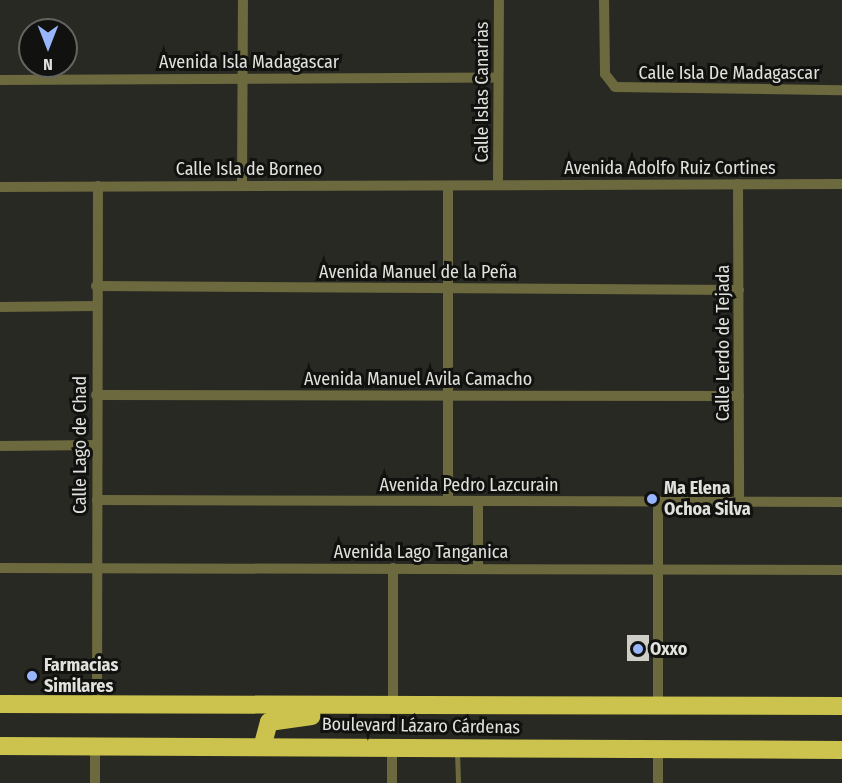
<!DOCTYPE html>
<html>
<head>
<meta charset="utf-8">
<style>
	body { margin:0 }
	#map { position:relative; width:842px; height:783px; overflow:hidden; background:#292923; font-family:"Fira Sans Condensed",sans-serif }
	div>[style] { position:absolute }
	.building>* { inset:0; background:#cecec7; transform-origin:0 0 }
	.lane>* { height:5px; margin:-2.5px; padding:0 2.5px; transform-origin:2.5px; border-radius:2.5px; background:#6c693e }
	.street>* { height:10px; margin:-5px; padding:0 5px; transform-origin:5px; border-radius:5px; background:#6c693e }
	.highway>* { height:18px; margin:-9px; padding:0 9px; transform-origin:9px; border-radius:9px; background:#cbc34d }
	.dots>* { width:16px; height:16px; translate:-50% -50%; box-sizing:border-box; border:3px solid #11110f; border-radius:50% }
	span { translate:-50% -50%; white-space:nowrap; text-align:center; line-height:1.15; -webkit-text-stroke:6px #11110f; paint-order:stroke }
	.street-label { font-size:18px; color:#e1e1dd }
	.poi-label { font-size:18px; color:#e1e1dd; font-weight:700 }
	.left { translate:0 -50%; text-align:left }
	.north { position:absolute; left:18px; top:18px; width:60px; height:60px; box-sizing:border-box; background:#11110f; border:2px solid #646461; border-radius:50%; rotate:180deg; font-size:16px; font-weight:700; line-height:24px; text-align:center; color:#e1e1dd }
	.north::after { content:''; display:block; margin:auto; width:21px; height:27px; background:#98b6fd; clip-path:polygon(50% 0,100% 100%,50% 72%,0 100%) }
</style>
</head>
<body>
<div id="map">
	<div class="building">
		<div style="left:627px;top:635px;width:22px;height:26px"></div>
	</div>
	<div class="lane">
		<div style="left:457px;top:752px;width:31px;rotate:88deg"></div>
	</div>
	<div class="street">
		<div style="left:604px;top:0;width:74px;rotate:89.2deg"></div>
		<div style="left:605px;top:74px;width:16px;rotate:52deg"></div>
		<div style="left:615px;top:87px;width:227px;rotate:0.8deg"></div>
		<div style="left:0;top:80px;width:498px;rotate:-0.3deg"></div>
		<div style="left:498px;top:184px;width:184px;rotate:-89.7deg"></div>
		<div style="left:738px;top:184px;width:317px;rotate:89.8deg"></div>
		<div style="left:242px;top:185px;width:185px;rotate:-89.7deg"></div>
		<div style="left:448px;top:186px;width:315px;rotate:90deg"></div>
		<div style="left:0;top:187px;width:842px;rotate:-0.2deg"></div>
		<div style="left:96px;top:286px;width:643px;rotate:0.36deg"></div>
		<div style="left:0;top:307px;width:96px;rotate:-0.6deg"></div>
		<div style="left:96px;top:395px;width:643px;rotate:0.09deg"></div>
		<div style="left:0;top:446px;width:96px;rotate:-0.6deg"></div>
		<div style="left:97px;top:500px;width:745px;rotate:0.15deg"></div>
		<div style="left:478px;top:501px;width:67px;rotate:90deg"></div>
		<div style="left:658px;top:502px;width:205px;rotate:90deg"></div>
		<div style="left:0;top:568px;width:842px;rotate:0.14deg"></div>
		<div style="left:393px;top:568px;width:139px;rotate:90deg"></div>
		<div style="left:97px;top:703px;width:517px;rotate:-89.89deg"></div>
		<div style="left:95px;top:745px;width:38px;rotate:90deg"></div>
		<div style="left:392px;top:746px;width:37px;rotate:90deg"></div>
		<div style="left:658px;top:749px;width:34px;rotate:90deg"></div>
	</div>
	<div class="highway">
		<div style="left:0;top:704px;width:842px;rotate:0.14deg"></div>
		<div style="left:263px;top:744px;width:23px;rotate:-75deg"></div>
		<div style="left:269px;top:722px;width:43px;rotate:-7.9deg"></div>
		<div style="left:0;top:746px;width:842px;rotate:0.27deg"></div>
	</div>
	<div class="dots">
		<div style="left:652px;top:499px;background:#98b6fd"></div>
		<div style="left:638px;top:649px;background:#98b6fd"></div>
		<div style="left:32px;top:676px;background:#98b6fd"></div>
	</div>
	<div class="street-label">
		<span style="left:249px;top:62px">Avenida Isla Madagascar</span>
		<span style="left:729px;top:73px">Calle Isla De Madagascar</span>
		<span style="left:482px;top:92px;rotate:-90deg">Calle Islas Canarias</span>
		<span style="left:670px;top:168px">Avenida Adolfo Ruiz Cortines</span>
		<span style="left:249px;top:169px">Calle Isla de Borneo</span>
		<span style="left:418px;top:272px">Avenida Manuel de la Peña</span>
		<span style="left:723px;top:343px;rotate:-90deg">Calle Lerdo de Tejada</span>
		<span style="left:418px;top:379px">Avenida Manuel Avila Camacho</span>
		<span style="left:80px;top:445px;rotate:-90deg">Calle Lago de Chad</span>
		<span style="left:469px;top:485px">Avenida Pedro Lazcurain</span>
		<span style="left:421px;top:552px">Avenida Lago Tanganica</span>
		<span style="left:421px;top:726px;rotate:1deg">Boulevard Lázaro Cárdenas</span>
	</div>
	<div class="poi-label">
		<span class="left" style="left:664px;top:499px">Ma Elena<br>Ochoa Silva</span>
		<span class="left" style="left:650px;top:649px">Oxxo</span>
		<span class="left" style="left:44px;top:676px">Farmacias<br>Similares</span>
	</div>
	<div class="north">N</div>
</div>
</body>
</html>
